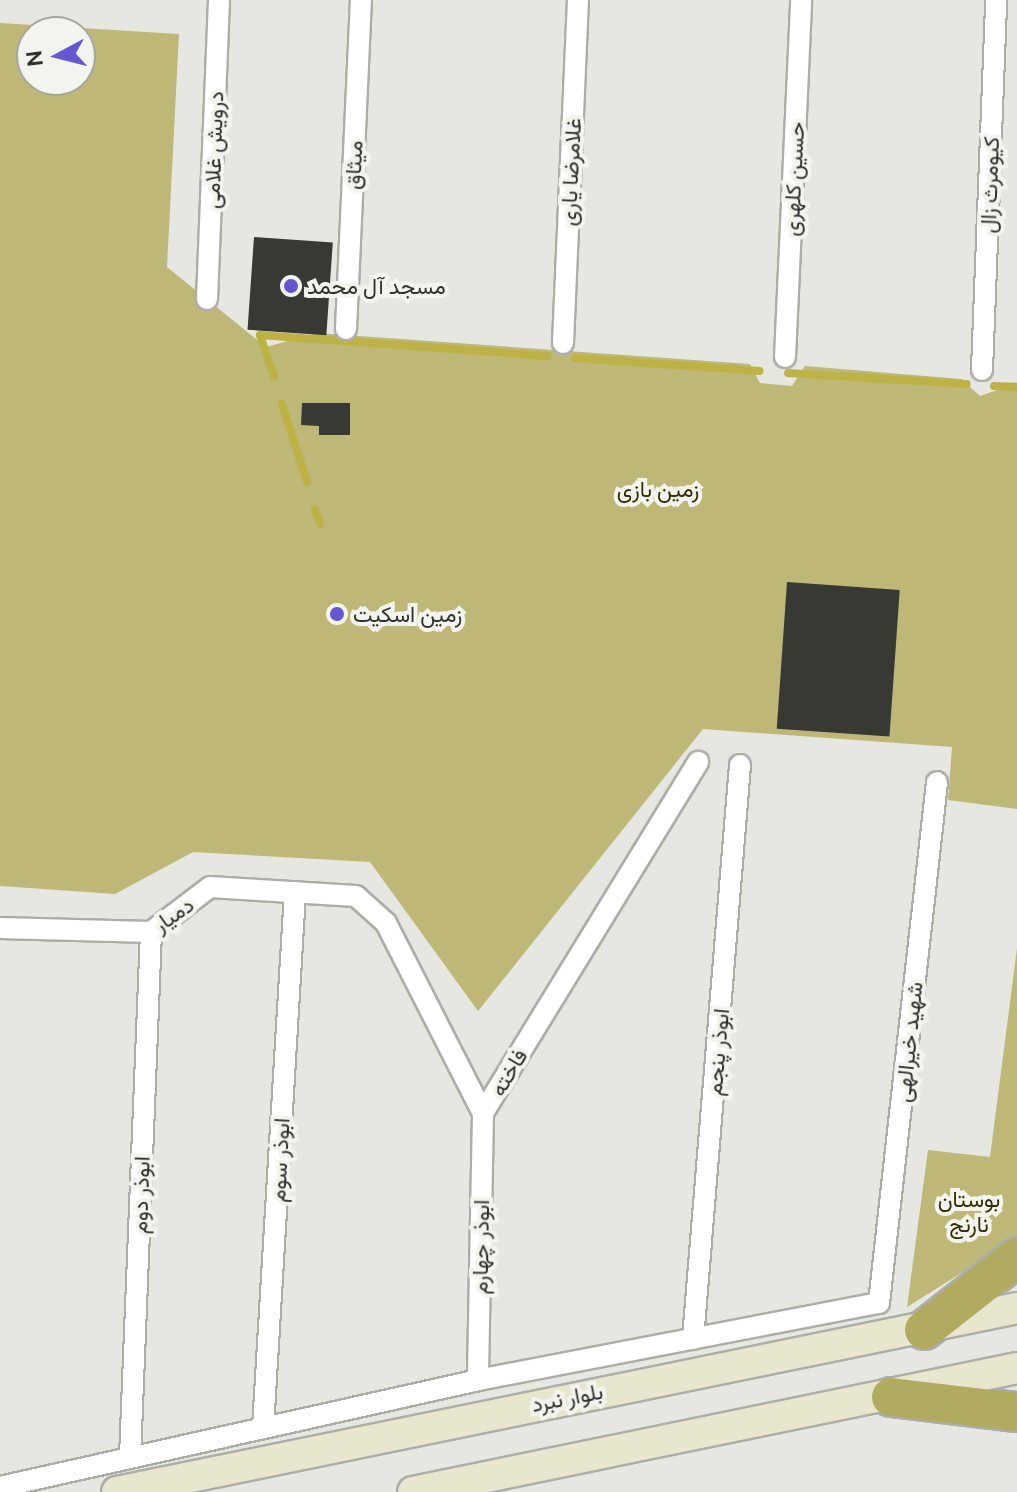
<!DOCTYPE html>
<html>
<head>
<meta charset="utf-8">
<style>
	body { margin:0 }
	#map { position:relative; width:1017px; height:1492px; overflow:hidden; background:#e7e7e1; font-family:Ubuntu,Vazirmatn,sans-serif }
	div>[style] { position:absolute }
	.green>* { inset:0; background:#bdb878 }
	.stream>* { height:8px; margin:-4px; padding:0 4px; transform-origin:4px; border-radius:4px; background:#bcb245 }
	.building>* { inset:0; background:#393934; transform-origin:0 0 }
	.roads { filter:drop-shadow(2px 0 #adada7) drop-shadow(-2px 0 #adada7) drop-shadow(0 2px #adada7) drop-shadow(0 -2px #adada7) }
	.street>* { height:20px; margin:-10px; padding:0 10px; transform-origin:10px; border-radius:10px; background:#fff }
	.secondary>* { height:30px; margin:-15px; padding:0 15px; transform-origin:15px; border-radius:15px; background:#e8e6cf }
	.highway>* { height:38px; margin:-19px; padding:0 19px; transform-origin:19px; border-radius:19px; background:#b1ab60 }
	.dots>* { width:22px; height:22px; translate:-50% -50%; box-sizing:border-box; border:4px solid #f4f4ee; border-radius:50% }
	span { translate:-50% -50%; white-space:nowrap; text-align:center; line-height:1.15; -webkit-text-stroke:8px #f4f4ee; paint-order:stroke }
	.street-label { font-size:22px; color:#302f2d }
	.poi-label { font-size:22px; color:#302f2d }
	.left { translate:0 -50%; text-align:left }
	.park-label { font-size:22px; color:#332e00 }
	.north { position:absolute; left:16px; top:16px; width:80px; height:80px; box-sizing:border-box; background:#f4f4ee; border:2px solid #a6a5a1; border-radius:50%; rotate:263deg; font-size:22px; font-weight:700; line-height:32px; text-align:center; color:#302f2d }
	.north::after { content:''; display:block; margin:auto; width:28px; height:36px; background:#6656cf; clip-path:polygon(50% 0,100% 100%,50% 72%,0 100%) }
</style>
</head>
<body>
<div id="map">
	<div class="green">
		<div style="clip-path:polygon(evenodd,0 23px,179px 34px,167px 267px,266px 347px,317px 333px,750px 364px,760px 383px,792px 386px,805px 366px,961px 379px,980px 396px,1017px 383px,1017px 809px,948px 800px,952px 747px,703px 729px,478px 1011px,370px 862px,193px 852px,115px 894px,0 886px,0 23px,32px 32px,80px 32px,80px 80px,32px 80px,32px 32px)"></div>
		<div style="clip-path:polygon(1017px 948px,1017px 1238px,907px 1307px,928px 1150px,990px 1157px)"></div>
	</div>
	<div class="stream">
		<div style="left:575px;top:358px;width:185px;rotate:4deg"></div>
		<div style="left:788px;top:373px;width:179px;rotate:3.5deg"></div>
		<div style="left:274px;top:377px;width:44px;rotate:-108.4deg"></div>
		<div style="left:260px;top:335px;width:288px;rotate:4.2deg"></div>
		<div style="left:994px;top:386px;width:23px;rotate:2deg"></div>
		<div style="left:282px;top:404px;width:82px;rotate:72.2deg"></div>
		<div style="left:315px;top:509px;width:16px;rotate:72deg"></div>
	</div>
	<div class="building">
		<div style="left:254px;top:237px;width:79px;height:93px;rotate:4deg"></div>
		<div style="clip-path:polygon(302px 403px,350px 403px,350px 435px,319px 435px,319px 426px,301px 425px)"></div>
		<div style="left:787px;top:582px;width:113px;height:147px;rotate:4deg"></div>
	</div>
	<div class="roads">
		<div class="street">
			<div style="left:207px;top:299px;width:299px;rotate:-87.7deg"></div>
			<div style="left:346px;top:329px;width:329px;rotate:-87.4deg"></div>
			<div style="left:563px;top:343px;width:343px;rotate:-87.5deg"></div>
			<div style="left:785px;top:357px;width:357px;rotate:-87.4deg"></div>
			<div style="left:982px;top:370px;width:370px;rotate:-87.8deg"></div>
			<div style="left:0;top:928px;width:151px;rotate:1.5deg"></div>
			<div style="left:151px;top:932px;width:74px;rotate:-37.3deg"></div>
			<div style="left:210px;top:887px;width:146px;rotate:3.5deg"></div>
			<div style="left:356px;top:896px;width:40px;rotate:42deg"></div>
			<div style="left:386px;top:923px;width:213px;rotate:63deg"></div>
			<div style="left:483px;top:1113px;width:267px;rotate:91.1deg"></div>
			<div style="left:483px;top:1113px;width:412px;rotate:-58.5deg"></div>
			<div style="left:693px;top:1339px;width:576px;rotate:-85.32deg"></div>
			<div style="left:263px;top:1428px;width:537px;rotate:-86.58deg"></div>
			<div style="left:130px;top:1457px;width:525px;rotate:-87.71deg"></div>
			<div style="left:0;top:1487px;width:490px;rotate:-12.6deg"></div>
			<div style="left:478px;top:1380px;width:408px;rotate:-10.9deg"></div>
			<div style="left:879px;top:1303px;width:524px;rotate:-83.65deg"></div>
		</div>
		<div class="secondary">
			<div style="left:117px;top:1492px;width:919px;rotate:-11.55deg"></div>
			<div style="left:413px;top:1492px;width:617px;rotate:-11.6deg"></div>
		</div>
		<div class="highway">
			<div style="left:924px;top:1330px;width:118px;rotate:-38.1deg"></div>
			<div style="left:891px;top:1397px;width:127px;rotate:6.8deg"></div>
		</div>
	</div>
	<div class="dots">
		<div style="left:291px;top:286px;background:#6656cf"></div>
		<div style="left:337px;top:614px;background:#6656cf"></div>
	</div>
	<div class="street-label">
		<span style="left:213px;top:150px;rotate:-88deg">درویش غلامی</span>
		<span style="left:353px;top:165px;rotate:-87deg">میثاق</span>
		<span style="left:570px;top:172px;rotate:-87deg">غلامرضا یاری</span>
		<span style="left:793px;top:179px;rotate:-87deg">حسین کلهری</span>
		<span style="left:989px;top:185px;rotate:-88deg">کیومرث زال</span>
		<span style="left:173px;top:914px;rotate:-35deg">دمیار</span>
		<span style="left:908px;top:1042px;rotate:-84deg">شهید خیرالهی</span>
		<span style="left:717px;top:1052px;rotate:-85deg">ابوذر پنجم</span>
		<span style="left:508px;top:1072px;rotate:-59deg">فاخته</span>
		<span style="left:279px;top:1160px;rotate:-87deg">ابوذر سوم</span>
		<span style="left:140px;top:1195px;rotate:-88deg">ابوذر دوم</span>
		<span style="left:480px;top:1247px;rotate:-89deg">ابوذر چهارم</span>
		<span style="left:567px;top:1397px;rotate:-11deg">بلوار نبرد</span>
	</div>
	<div class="poi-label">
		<span class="left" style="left:307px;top:286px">مسجد آل محمد</span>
		<span class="left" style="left:353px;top:614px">زمین اسکیت</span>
	</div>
	<div class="park-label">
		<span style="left:658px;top:489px">زمین بازی</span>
		<span style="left:969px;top:1211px">بوستان<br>نارنج</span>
	</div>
	<div class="north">N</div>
</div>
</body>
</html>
